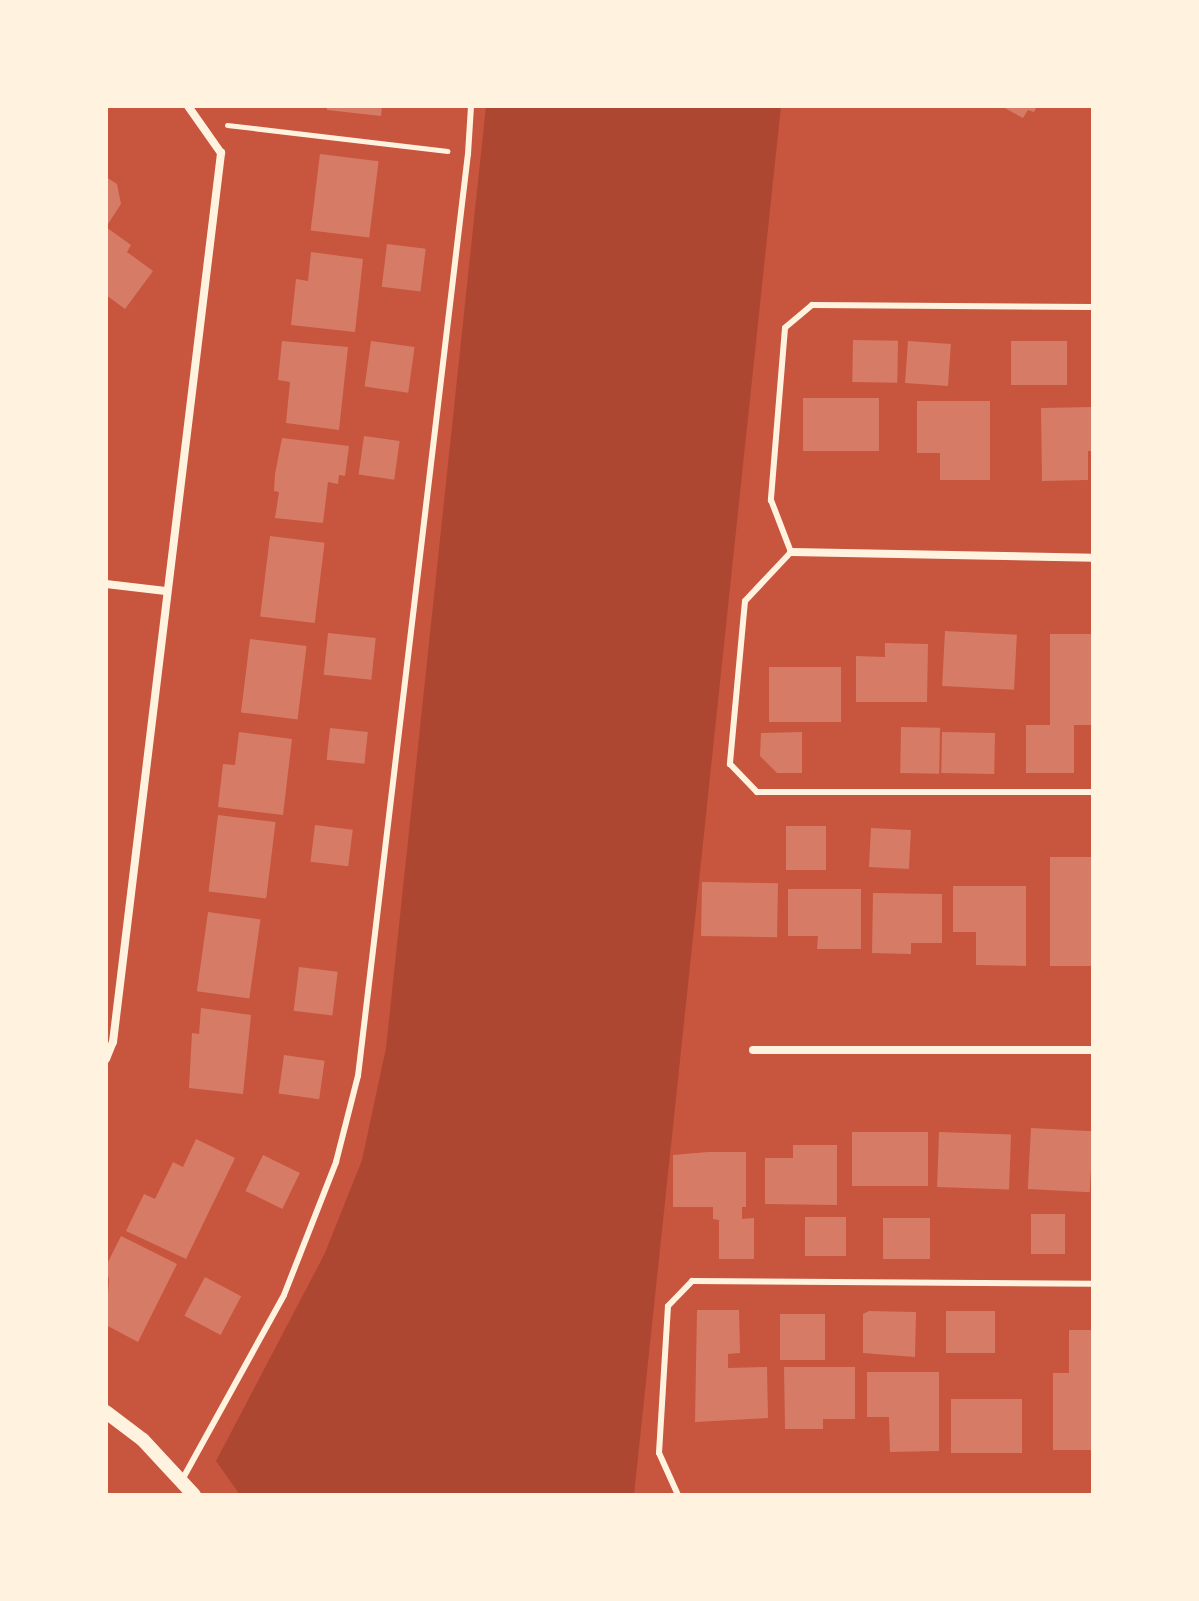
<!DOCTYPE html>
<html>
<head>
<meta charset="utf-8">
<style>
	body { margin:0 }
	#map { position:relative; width:1199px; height:1601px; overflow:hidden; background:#c8553d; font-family:"Exo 2",sans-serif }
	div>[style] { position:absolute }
	.green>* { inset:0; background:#ae4732 }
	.building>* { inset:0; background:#d67c66; transform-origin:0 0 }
	.path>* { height:5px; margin:-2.5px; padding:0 2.5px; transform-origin:2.5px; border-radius:2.5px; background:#fff3e0 }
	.service>* { height:6px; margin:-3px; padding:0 3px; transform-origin:3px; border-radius:3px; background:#fff3e0 }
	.minor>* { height:8px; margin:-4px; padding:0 4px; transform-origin:4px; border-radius:4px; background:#fff3e0 }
	.tertiary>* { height:14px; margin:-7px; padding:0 7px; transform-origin:7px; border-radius:7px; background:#fff3e0 }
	span { translate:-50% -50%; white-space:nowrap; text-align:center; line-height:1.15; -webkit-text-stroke:6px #fff3e0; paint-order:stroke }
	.frame { position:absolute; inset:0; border:108px solid #fff3e0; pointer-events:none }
</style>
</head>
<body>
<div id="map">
	<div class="green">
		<div style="clip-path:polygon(486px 106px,781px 106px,634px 1495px,240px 1495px,216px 1461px,325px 1253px,362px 1160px,386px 1048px)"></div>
	</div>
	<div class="building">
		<div style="clip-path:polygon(327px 106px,382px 106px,381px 116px,327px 110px)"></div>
		<div style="clip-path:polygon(1001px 106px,1037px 106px,1034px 112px,1028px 110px,1023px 118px)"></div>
		<div style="left:320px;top:154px;width:59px;height:77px;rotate:7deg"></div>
		<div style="clip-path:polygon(106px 177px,117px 184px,121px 204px,106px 227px,131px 245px,127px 252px,153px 271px,125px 309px,106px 295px)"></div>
		<div style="left:387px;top:244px;width:39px;height:43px;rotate:7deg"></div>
		<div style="clip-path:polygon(311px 252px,363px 259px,355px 332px,291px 325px,296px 279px,308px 281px)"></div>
		<div style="left:853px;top:340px;width:45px;height:42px;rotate:1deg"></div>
		<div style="clip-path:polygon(282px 341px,348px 347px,339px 430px,286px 423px,290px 382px,278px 380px)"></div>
		<div style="left:371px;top:341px;width:44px;height:46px;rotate:8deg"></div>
		<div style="left:908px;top:341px;width:43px;height:42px;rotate:4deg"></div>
		<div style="left:1011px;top:341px;width:56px;height:44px"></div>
		<div style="left:803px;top:398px;width:76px;height:53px"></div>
		<div style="clip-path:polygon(917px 401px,990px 401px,990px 480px,940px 480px,940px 453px,917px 453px)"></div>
		<div style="clip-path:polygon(1093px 407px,1093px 451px,1088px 451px,1088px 480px,1042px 481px,1041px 408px)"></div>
		<div style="left:364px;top:436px;width:36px;height:39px;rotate:8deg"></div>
		<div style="clip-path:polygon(282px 438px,349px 446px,345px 476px,339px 475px,338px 484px,328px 482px,323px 523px,275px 518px,279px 492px,274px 491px,275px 474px)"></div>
		<div style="left:270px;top:536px;width:55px;height:81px;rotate:7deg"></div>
		<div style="left:945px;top:631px;width:72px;height:55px;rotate:3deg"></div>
		<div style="left:328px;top:633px;width:48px;height:42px;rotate:6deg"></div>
		<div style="clip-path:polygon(1050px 634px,1093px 634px,1093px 725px,1074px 725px,1074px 773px,1026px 773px,1026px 725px,1050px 725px)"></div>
		<div style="left:250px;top:639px;width:57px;height:74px;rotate:7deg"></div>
		<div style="clip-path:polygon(885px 643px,928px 644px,927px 702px,856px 702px,856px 656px,885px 657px)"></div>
		<div style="left:769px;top:667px;width:72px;height:55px"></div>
		<div style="left:901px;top:727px;width:39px;height:46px;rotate:1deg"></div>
		<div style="left:330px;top:728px;width:38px;height:32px;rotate:6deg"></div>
		<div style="clip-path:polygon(239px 732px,292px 739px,283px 815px,218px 807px,223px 764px,235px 765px)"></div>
		<div style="clip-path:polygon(802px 732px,802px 773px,777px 773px,760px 756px,761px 733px)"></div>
		<div style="left:942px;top:732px;width:53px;height:41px;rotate:1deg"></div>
		<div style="left:218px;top:815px;width:58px;height:77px;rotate:7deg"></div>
		<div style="left:315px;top:825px;width:38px;height:37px;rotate:7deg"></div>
		<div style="left:826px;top:826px;width:44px;height:40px;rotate:90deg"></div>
		<div style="left:871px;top:828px;width:40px;height:39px;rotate:3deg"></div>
		<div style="left:1050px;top:857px;width:43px;height:109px"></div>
		<div style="left:702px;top:882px;width:76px;height:54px;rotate:1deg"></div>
		<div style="clip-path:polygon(953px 886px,1026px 886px,1026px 966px,976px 965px,976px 932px,953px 932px)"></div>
		<div style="clip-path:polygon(788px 889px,861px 889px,861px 949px,817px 949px,818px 936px,788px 936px)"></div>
		<div style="clip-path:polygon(873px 893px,942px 894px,942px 943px,911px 943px,911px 954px,872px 953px)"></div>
		<div style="left:208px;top:912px;width:53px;height:80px;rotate:8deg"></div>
		<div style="left:299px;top:967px;width:39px;height:44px;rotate:7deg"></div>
		<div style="clip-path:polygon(201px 1008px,251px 1015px,243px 1094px,189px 1088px,192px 1033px,199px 1034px)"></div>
		<div style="left:284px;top:1055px;width:41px;height:39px;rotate:8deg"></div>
		<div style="left:1031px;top:1128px;width:62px;height:61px;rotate:3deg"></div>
		<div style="left:928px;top:1132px;width:54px;height:76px;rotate:90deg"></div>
		<div style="left:939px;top:1132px;width:72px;height:55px;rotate:2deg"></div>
		<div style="clip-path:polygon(196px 1139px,235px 1158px,186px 1259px,126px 1231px,144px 1194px,155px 1199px,173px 1162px,183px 1167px)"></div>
		<div style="clip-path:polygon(793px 1145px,837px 1145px,837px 1205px,765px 1204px,765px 1158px,793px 1158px)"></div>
		<div style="clip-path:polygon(708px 1152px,746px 1152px,746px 1207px,742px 1207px,742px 1219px,754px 1218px,754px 1259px,719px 1259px,719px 1220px,713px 1219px,713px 1207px,673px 1207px,673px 1155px)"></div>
		<div style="left:263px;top:1155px;width:41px;height:40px;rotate:26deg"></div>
		<div style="left:1031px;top:1214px;width:34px;height:40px"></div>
		<div style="left:805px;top:1217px;width:41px;height:39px"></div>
		<div style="left:883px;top:1218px;width:47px;height:41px"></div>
		<div style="clip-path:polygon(121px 1236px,177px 1264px,138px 1342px,106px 1325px,109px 1280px,106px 1266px)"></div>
		<div style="left:205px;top:1277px;width:41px;height:44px;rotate:28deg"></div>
		<div style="clip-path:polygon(697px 1310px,739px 1310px,740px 1353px,728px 1354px,728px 1368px,767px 1367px,768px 1418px,695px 1422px)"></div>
		<div style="clip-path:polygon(869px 1311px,916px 1312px,915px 1357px,863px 1353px,863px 1314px)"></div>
		<div style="left:946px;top:1311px;width:49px;height:42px"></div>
		<div style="left:780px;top:1314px;width:45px;height:46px"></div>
		<div style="clip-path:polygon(1069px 1330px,1093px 1330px,1093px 1450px,1053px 1450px,1053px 1373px,1069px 1373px)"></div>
		<div style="clip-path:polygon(784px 1367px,855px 1367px,855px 1419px,823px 1419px,823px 1429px,785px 1429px)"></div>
		<div style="clip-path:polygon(867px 1372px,939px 1372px,939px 1451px,890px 1452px,889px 1417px,867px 1417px)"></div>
		<div style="left:951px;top:1399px;width:71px;height:54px"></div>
	</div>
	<div class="path">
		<div style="left:227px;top:125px;width:222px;rotate:6.7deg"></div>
	</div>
	<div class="service">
		<div style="left:1093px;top:307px;width:281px;rotate:-179.6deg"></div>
		<div style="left:812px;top:305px;width:35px;rotate:140deg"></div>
		<div style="left:785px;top:328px;width:173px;rotate:94.7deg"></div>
		<div style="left:771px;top:500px;width:56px;rotate:69deg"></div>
		<div style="left:791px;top:552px;width:67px;rotate:133.2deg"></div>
		<div style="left:745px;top:601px;width:164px;rotate:95.3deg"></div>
		<div style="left:730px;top:764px;width:39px;rotate:46deg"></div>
		<div style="left:757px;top:792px;width:336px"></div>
		<div style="left:182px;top:1480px;width:211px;rotate:-61.1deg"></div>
		<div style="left:284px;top:1295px;width:143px;rotate:-68.6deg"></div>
		<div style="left:336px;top:1162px;width:89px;rotate:-75.7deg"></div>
		<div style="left:358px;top:1076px;width:929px;rotate:-83.2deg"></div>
		<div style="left:468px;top:154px;width:48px;rotate:-86.4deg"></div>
		<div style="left:678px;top:1495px;width:46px;rotate:-114.3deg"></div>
		<div style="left:659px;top:1453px;width:147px;rotate:-86.5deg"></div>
		<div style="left:668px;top:1306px;width:35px;rotate:-46deg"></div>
		<div style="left:692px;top:1281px;width:401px;rotate:0.4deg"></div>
	</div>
	<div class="minor">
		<div style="left:791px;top:552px;width:302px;rotate:1.1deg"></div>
		<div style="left:106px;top:584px;width:60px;rotate:6.7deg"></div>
		<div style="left:753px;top:1050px;width:340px"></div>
		<div style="left:106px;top:1059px;width:18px;rotate:-68deg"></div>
		<div style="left:113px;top:1042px;width:896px;rotate:-83.07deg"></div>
		<div style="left:221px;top:153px;width:57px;rotate:-125.1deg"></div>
	</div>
	<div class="tertiary">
		<div style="left:106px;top:1412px;width:46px;rotate:37.1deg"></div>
		<div style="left:143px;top:1440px;width:75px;rotate:47.2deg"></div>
	</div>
	<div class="frame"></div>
</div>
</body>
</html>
